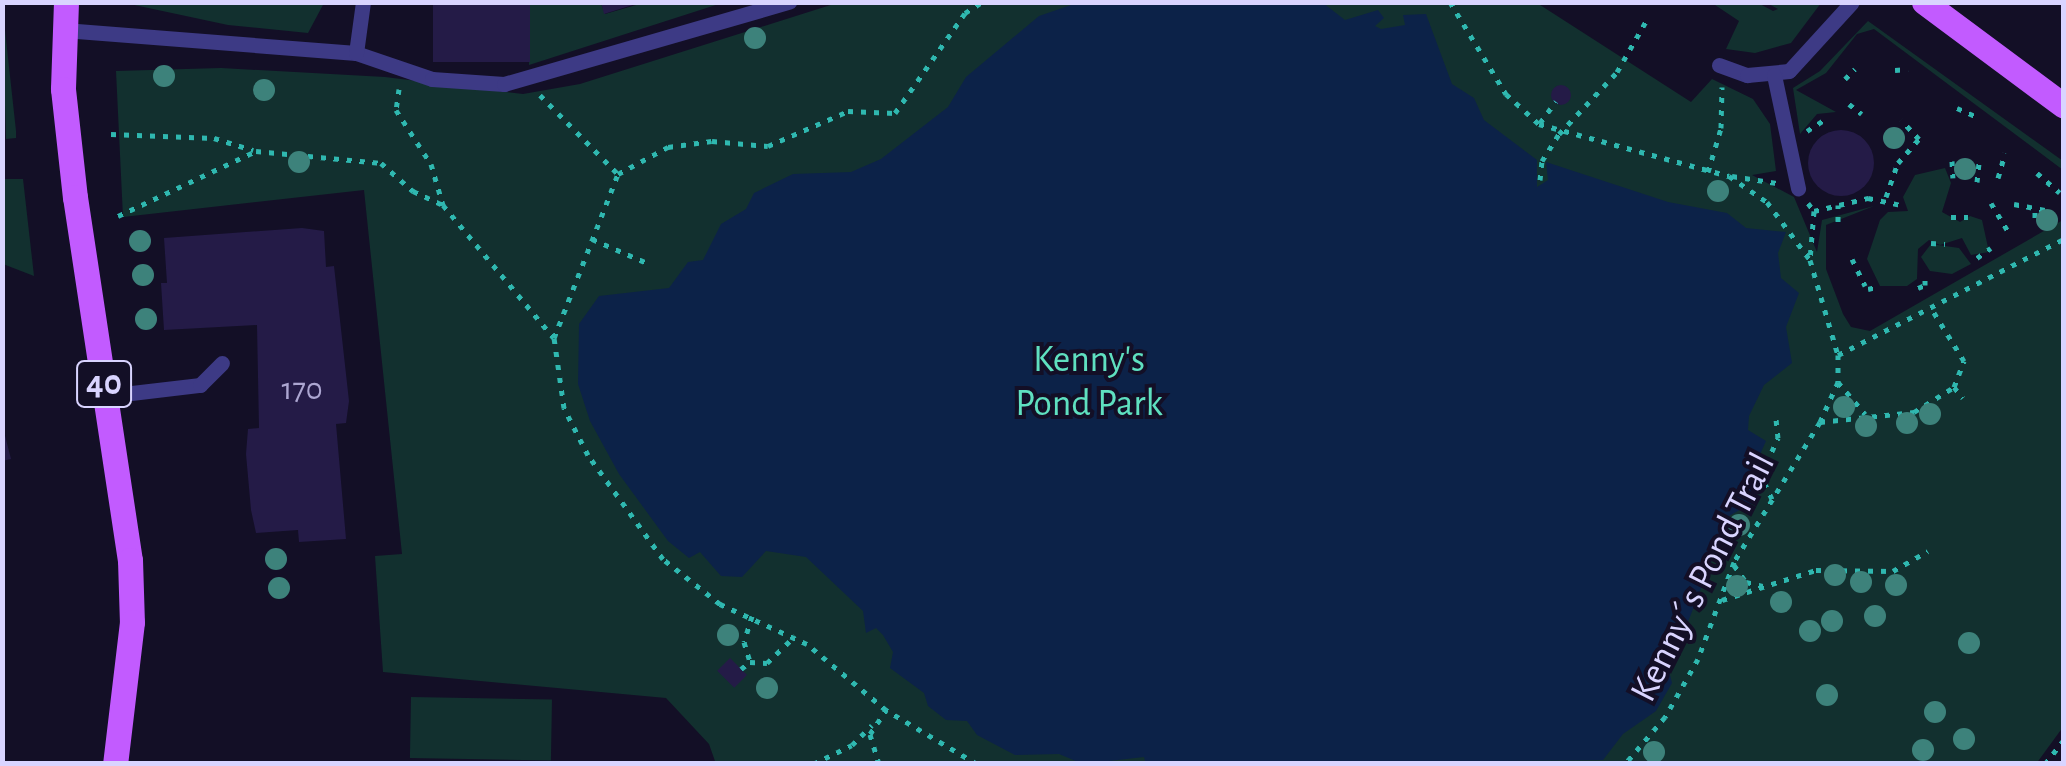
<!DOCTYPE html>
<html>
<head>
<meta charset="utf-8">
<style>
	body { margin:0 }
	#map { position:relative; width:2066px; height:766px; overflow:hidden; background:#130f26; font-family:"Alegreya Sans",sans-serif }
	div>[style] { position:absolute }
	.green>* { inset:0; background:#12302f; transform-origin:0 0 }
	.water>* { inset:0; background:#0c2248 }
	.building>* { inset:0; background:#241b47; transform-origin:0 0 }
	.round { border-radius:50% }
	.path>* { height:5px; margin-top:-2.5px; transform-origin:0; background:repeating-linear-gradient(90deg,#2fb8b0 0 5px,transparent 0 13px) }
	.lane>* { height:15px; margin:-7.5px; padding:0 7.5px; transform-origin:7.5px; border-radius:7.5px; background:#3d3a85 }
	.primary>* { height:25px; margin:-12.5px; padding:0 12.5px; transform-origin:12.5px; border-radius:12.5px; background:#c25bff }
	.trees>* { width:22px; height:22px; margin:-11px; border-radius:50%; background:#3d827b }
	span { translate:-50% -50%; white-space:nowrap; text-align:center; line-height:1.15; -webkit-text-stroke:8px #130f26; paint-order:stroke }
	.number-label { font-size:32px; color:#aca6d1 }
	.number-label span { -webkit-text-stroke-width:0 }
	.shield-label span { padding:2px 8px; background:#130f26; border:2px solid; border-radius:8px; -webkit-text-stroke-width:0 }
	.shield-label { font-size:35px; color:#d9d4ff; font-weight:700 }
	.park-label { font-size:38px; color:#5fe0c0 }
	.street-label { font-size:38px; color:#d9d4ff }
	.frame { position:absolute; inset:0; border:5px solid #d9d4ff; pointer-events:none }
</style>
</head>
<body>
<div id="map">
	<div class="green">
		<div style="clip-path:polygon(2px 3px,16px 131px,16px 138px,6px 139px)"></div>
		<div style="clip-path:polygon(125px 3px,324px 3px,308px 33px,228px 25px)"></div>
		<div style="clip-path:polygon(530px 3px,601px 3px,605px 14px,643px 3px,722px 3px,529px 65px)"></div>
		<div style="clip-path:polygon(837px 3px,1537px 3px,1691px 102px,1712px 79px,1753px 99px,1770px 124px,1776px 171px,1752px 175px,1794px 197px,1817px 252px,1822px 220px,1874px 206px,1826px 225px,1826px 269px,1843px 314px,1851px 327px,1870px 331px,2063px 220px,2063px 727px,2036px 764px,716px 764px,709px 744px,666px 698px,383px 672px,375px 556px,402px 554px,364px 190px,123px 217px,116px 71px,221px 68px,385px 77px,523px 94px,580px 84px)"></div>
		<div style="clip-path:polygon(1712px 3px,1758px 3px,1773px 11px,1778px 9px,1767px 3px,1821px 3px,1791px 43px,1755px 53px,1726px 49px,1739px 21px)"></div>
		<div style="clip-path:polygon(1868px 21px,2063px 161px,2063px 170px,1874px 29px,1857px 34px,1826px 73px,1796px 90px,1836px 112px,1817px 114px,1800px 134px,1793px 88px,1820px 71px)"></div>
		<div style="clip-path:polygon(1945px 168px,1951px 183px,1942px 212px,1960px 222px,1970px 216px,1982px 220px,1989px 252px,1971px 255px,1962px 238px,1940px 245px,1929px 240px,1918px 249px,1917px 279px,1907px 286px,1880px 286px,1867px 259px,1880px 220px,1888px 212px,1908px 211px,1903px 197px,1915px 175px)"></div>
		<div style="clip-path:polygon(3px 179px,23px 179px,34px 276px,3px 264px)"></div>
		<div style="clip-path:polygon(1931px 244px,1959px 248px,1971px 264px,1952px 274px,1930px 271px,1921px 257px)"></div>
		<div style="left:411px;top:697px;width:141px;height:61px;rotate:1deg"></div>
	</div>
	<div class="water">
		<div style="clip-path:polygon(1077px 3px,1323px 3px,1345px 20px,1378px 10px,1384px 18px,1375px 26px,1381px 29px,1405px 25px,1403px 15px,1426px 14px,1452px 84px,1474px 98px,1484px 120px,1537px 160px,1537px 187px,1548px 180px,1546px 162px,1668px 202px,1727px 213px,1746px 228px,1786px 232px,1778px 253px,1781px 278px,1799px 293px,1786px 327px,1792px 363px,1764px 385px,1749px 416px,1748px 430px,1766px 441px,1746px 486px,1755px 490px,1756px 501px,1729px 516px,1669px 671px,1672px 683px,1656px 711px,1623px 734px,1603px 760px,1146px 764px,1144px 757px,1083px 764px,1059px 754px,1015px 755px,977px 735px,967px 721px,946px 720px,928px 706px,924px 693px,890px 668px,893px 652px,883px 635px,876px 628px,866px 633px,863px 611px,806px 557px,766px 551px,742px 577px,721px 576px,700px 552px,689px 558px,668px 541px,619px 474px,590px 421px,578px 384px,579px 324px,599px 296px,669px 288px,688px 262px,703px 260px,721px 224px,746px 209px,754px 193px,793px 174px,851px 172px,881px 159px,948px 107px,966px 77px,1039px 16px)"></div>
	</div>
	<div class="building">
		<div style="left:433px;top:2px;width:97px;height:60px"></div>
		<div style="clip-path:polygon(601px 2px,639px 2px,639px 3px,604px 14px)"></div>
		<div class="round" style="left:1551px;top:85px;width:20px;height:20px"></div>
		<div class="round" style="left:1808px;top:130px;width:66px;height:66px"></div>
		<div style="clip-path:polygon(302px 228px,324px 231px,326px 267px,334px 266px,349px 401px,346px 423px,336px 424px,346px 539px,299px 542px,298px 530px,256px 533px,251px 510px,246px 454px,248px 429px,259px 428px,257px 325px,164px 330px,161px 283px,167px 283px,164px 238px)"></div>
		<div style="clip-path:polygon(2px 424px,11px 459px,2px 461px)"></div>
		<div style="left:730px;top:658px;width:24px;height:18px;rotate:45deg"></div>
	</div>
	<div class="path">
		<div style="left:1450px;top:2px;width:108px;rotate:58.7deg"></div>
		<div style="left:1506px;top:94px;width:45px;rotate:42.3deg"></div>
		<div style="left:1539px;top:124px;width:197px;rotate:15.3deg"></div>
		<div style="left:1729px;top:176px;width:46px;rotate:34.4deg"></div>
		<div style="left:1767px;top:202px;width:72px;rotate:53.4deg"></div>
		<div style="left:1810px;top:260px;width:99px;rotate:73.6deg"></div>
		<div style="left:1838px;top:355px;width:27px;rotate:90deg"></div>
		<div style="left:1838px;top:382px;width:44px;rotate:114.2deg"></div>
		<div style="left:1820px;top:422px;width:164px;rotate:121.6deg"></div>
		<div style="left:1734px;top:562px;width:103px;rotate:110.4deg"></div>
		<div style="left:1698px;top:659px;width:67px;rotate:119.6deg"></div>
		<div style="left:1665px;top:717px;width:62px;rotate:130.4deg"></div>
		<div style="left:1895px;top:70px;width:13px;rotate:-4deg"></div>
		<div style="left:1845px;top:79px;width:14px;rotate:-45deg"></div>
		<div style="left:399px;top:89px;width:21px;rotate:98deg"></div>
		<div style="left:396px;top:110px;width:64px;rotate:57.1deg"></div>
		<div style="left:431px;top:164px;width:43px;rotate:73.7deg"></div>
		<div style="left:443px;top:205px;width:173px;rotate:50.2deg"></div>
		<div style="left:540px;top:95px;width:111px;rotate:45.4deg"></div>
		<div style="left:1849px;top:104px;width:16px;rotate:38deg"></div>
		<div style="left:1957px;top:108px;width:24px;rotate:24deg"></div>
		<div style="left:1540px;top:123px;width:27px;rotate:-54deg"></div>
		<div style="left:1807px;top:131px;width:20px;rotate:-33deg"></div>
		<div style="left:111px;top:134px;width:103px;rotate:2.2deg"></div>
		<div style="left:214px;top:138px;width:41px;rotate:17.1deg"></div>
		<div style="left:1952px;top:161px;width:17px;rotate:87deg"></div>
		<div style="left:1708px;top:172px;width:46px;rotate:-73.5deg"></div>
		<div style="left:1721px;top:128px;width:41px;rotate:-88.6deg"></div>
		<div style="left:2037px;top:173px;width:30px;rotate:41deg"></div>
		<div style="left:1732px;top:176px;width:45px;rotate:9deg"></div>
		<div style="left:1998px;top:178px;width:26px;rotate:-74deg"></div>
		<div style="left:1540px;top:180px;width:19px;rotate:-84deg"></div>
		<div style="left:1542px;top:161px;width:32px;rotate:-58deg"></div>
		<div style="left:1559px;top:134px;width:85px;rotate:-46.9deg"></div>
		<div style="left:1617px;top:72px;width:64px;rotate:-60.3deg"></div>
		<div style="left:1977px;top:182px;width:19px;rotate:-84deg"></div>
		<div style="left:1886px;top:197px;width:36px;rotate:-71deg"></div>
		<div style="left:1898px;top:163px;width:32px;rotate:-49deg"></div>
		<div style="left:1919px;top:139px;width:26px;rotate:-133deg"></div>
		<div style="left:1808px;top:203px;width:10px;rotate:53deg"></div>
		<div style="left:1814px;top:211px;width:49px;rotate:94.7deg"></div>
		<div style="left:1991px;top:203px;width:35px;rotate:59deg"></div>
		<div style="left:2014px;top:204px;width:37px;rotate:11deg"></div>
		<div style="left:1814px;top:211px;width:56px;rotate:-13.5deg"></div>
		<div style="left:1868px;top:198px;width:38px;rotate:12deg"></div>
		<div style="left:2035px;top:212px;width:11px;rotate:90deg"></div>
		<div style="left:118px;top:216px;width:153px;rotate:-25.2deg"></div>
		<div style="left:256px;top:151px;width:126px;rotate:5.5deg"></div>
		<div style="left:381px;top:163px;width:43px;rotate:41.2deg"></div>
		<div style="left:413px;top:191px;width:33px;rotate:25deg"></div>
		<div style="left:1951px;top:217px;width:17px"></div>
		<div style="left:1838px;top:222px;width:17px;rotate:-90deg"></div>
		<div style="left:592px;top:239px;width:58px;rotate:23.5deg"></div>
		<div style="left:1931px;top:243px;width:14px;rotate:4deg"></div>
		<div style="left:1977px;top:258px;width:17px;rotate:-36deg"></div>
		<div style="left:1852px;top:259px;width:30px;rotate:64deg"></div>
		<div style="left:1918px;top:288px;width:8px;rotate:-23deg"></div>
		<div style="left:1925px;top:285px;width:10px;rotate:-90deg"></div>
		<div style="left:1868px;top:289px;width:12px;rotate:-14deg"></div>
		<div style="left:1838px;top:355px;width:254px;rotate:-27.2deg"></div>
		<div style="left:1838px;top:382px;width:42px;rotate:49.8deg"></div>
		<div style="left:1954px;top:387px;width:14px;rotate:51deg"></div>
		<div style="left:1820px;top:422px;width:95px;rotate:-6.1deg"></div>
		<div style="left:1914px;top:412px;width:47px;rotate:-32deg"></div>
		<div style="left:1954px;top:387px;width:28px;rotate:-69deg"></div>
		<div style="left:1964px;top:361px;width:59px;rotate:-121.8deg"></div>
		<div style="left:1772px;top:499px;width:26px;rotate:-115deg"></div>
		<div style="left:1761px;top:475px;width:41px;rotate:-65.3deg"></div>
		<div style="left:1778px;top:438px;width:20px;rotate:-96deg"></div>
		<div style="left:1734px;top:565px;width:21px;rotate:55deg"></div>
		<div style="left:1746px;top:582px;width:17px;rotate:13deg"></div>
		<div style="left:1722px;top:600px;width:99px;rotate:-17.7deg"></div>
		<div style="left:1816px;top:570px;width:77px;rotate:0.7deg"></div>
		<div style="left:1893px;top:571px;width:40px;rotate:-29.7deg"></div>
		<div style="left:752px;top:616px;width:27px;rotate:107deg"></div>
		<div style="left:744px;top:642px;width:21px;rotate:73deg"></div>
		<div style="left:750px;top:662px;width:17px;rotate:3deg"></div>
		<div style="left:767px;top:663px;width:39px;rotate:-44deg"></div>
		<div style="left:741px;top:669px;width:11px;rotate:-38deg"></div>
		<div style="left:813px;top:764px;width:43px;rotate:-26deg"></div>
		<div style="left:852px;top:745px;width:28px;rotate:-45deg"></div>
		<div style="left:879px;top:764px;width:31px;rotate:-107deg"></div>
		<div style="left:870px;top:734px;width:29px;rotate:-56deg"></div>
		<div style="left:977px;top:764px;width:106px;rotate:-149.3deg"></div>
		<div style="left:886px;top:710px;width:103px;rotate:-140.1deg"></div>
		<div style="left:807px;top:644px;width:96px;rotate:-155.3deg"></div>
		<div style="left:720px;top:604px;width:73px;rotate:-141.7deg"></div>
		<div style="left:663px;top:559px;width:128px;rotate:-125.8deg"></div>
		<div style="left:588px;top:455px;width:53px;rotate:-117.1deg"></div>
		<div style="left:564px;top:408px;width:71px;rotate:-98.1deg"></div>
		<div style="left:554px;top:338px;width:176px;rotate:-68.7deg"></div>
		<div style="left:618px;top:174px;width:57px;rotate:-28.4deg"></div>
		<div style="left:668px;top:147px;width:44px;rotate:-7.8deg"></div>
		<div style="left:712px;top:141px;width:56px;rotate:5.1deg"></div>
		<div style="left:768px;top:146px;width:87px;rotate:-23.6deg"></div>
		<div style="left:848px;top:111px;width:47px;rotate:2.4deg"></div>
		<div style="left:895px;top:113px;width:122px;rotate:-55deg"></div>
		<div style="left:965px;top:13px;width:20px;rotate:-33deg"></div>
		<div style="left:2045px;top:764px;width:31px;rotate:-52deg"></div>
	</div>
	<div class="lane">
		<div style="left:64px;top:30px;width:293px;rotate:4.5deg"></div>
		<div style="left:356px;top:53px;width:80px;rotate:18.9deg"></div>
		<div style="left:432px;top:79px;width:72px;rotate:4deg"></div>
		<div style="left:504px;top:84px;width:297px;rotate:-16.1deg"></div>
		<div style="left:356px;top:53px;width:51px;rotate:-82.2deg"></div>
		<div style="left:1719px;top:65px;width:30px;rotate:20deg"></div>
		<div style="left:1747px;top:75px;width:42px;rotate:-5.4deg"></div>
		<div style="left:1789px;top:71px;width:93px;rotate:-47.6deg"></div>
		<div style="left:1774px;top:75px;width:116px;rotate:78deg"></div>
		<div style="left:106px;top:396px;width:95px;rotate:-6.7deg"></div>
		<div style="left:200px;top:385px;width:31px;rotate:-45deg"></div>
	</div>
	<div class="primary">
		<div style="left:66px;top:2px;width:87px;rotate:92deg"></div>
		<div style="left:63px;top:89px;width:109px;rotate:83.7deg"></div>
		<div style="left:75px;top:197px;width:367px;rotate:81.4deg"></div>
		<div style="left:130px;top:560px;width:62px;rotate:88.2deg"></div>
		<div style="left:132px;top:622px;width:143px;rotate:96.8deg"></div>
		<div style="left:1924px;top:2px;width:174px;rotate:36.6deg"></div>
	</div>
	<div class="trees">
		<div style="left:755px;top:38px"></div>
		<div style="left:164px;top:76px"></div>
		<div style="left:264px;top:90px"></div>
		<div style="left:1894px;top:138px"></div>
		<div style="left:299px;top:162px"></div>
		<div style="left:1965px;top:169px"></div>
		<div style="left:1718px;top:191px"></div>
		<div style="left:2047px;top:220px"></div>
		<div style="left:140px;top:241px"></div>
		<div style="left:143px;top:275px"></div>
		<div style="left:146px;top:319px"></div>
		<div style="left:1844px;top:407px"></div>
		<div style="left:1930px;top:414px"></div>
		<div style="left:1907px;top:423px"></div>
		<div style="left:1866px;top:426px"></div>
		<div style="left:1739px;top:525px"></div>
		<div style="left:276px;top:559px"></div>
		<div style="left:1835px;top:575px"></div>
		<div style="left:1861px;top:582px"></div>
		<div style="left:1896px;top:585px"></div>
		<div style="left:1737px;top:586px"></div>
		<div style="left:279px;top:588px"></div>
		<div style="left:1781px;top:602px"></div>
		<div style="left:1875px;top:616px"></div>
		<div style="left:1832px;top:621px"></div>
		<div style="left:1810px;top:631px"></div>
		<div style="left:728px;top:635px"></div>
		<div style="left:1969px;top:643px"></div>
		<div style="left:767px;top:688px"></div>
		<div style="left:1827px;top:695px"></div>
		<div style="left:1935px;top:712px"></div>
		<div style="left:1964px;top:739px"></div>
		<div style="left:1923px;top:750px"></div>
		<div style="left:1654px;top:752px"></div>
	</div>
	<div class="number-label">
		<span style="left:302px;top:389px">170</span>
	</div>
	<div class="shield-label">
		<span style="left:104px;top:384px">40</span>
	</div>
	<div class="park-label">
		<span style="left:1089px;top:383px">Kenny's<br>Pond Park</span>
	</div>
	<div class="street-label">
		<span style="left:1704px;top:578px;rotate:-63deg">Kenny´s Pond Trail</span>
	</div>
	<div class="frame"></div>
</div>
</body>
</html>
